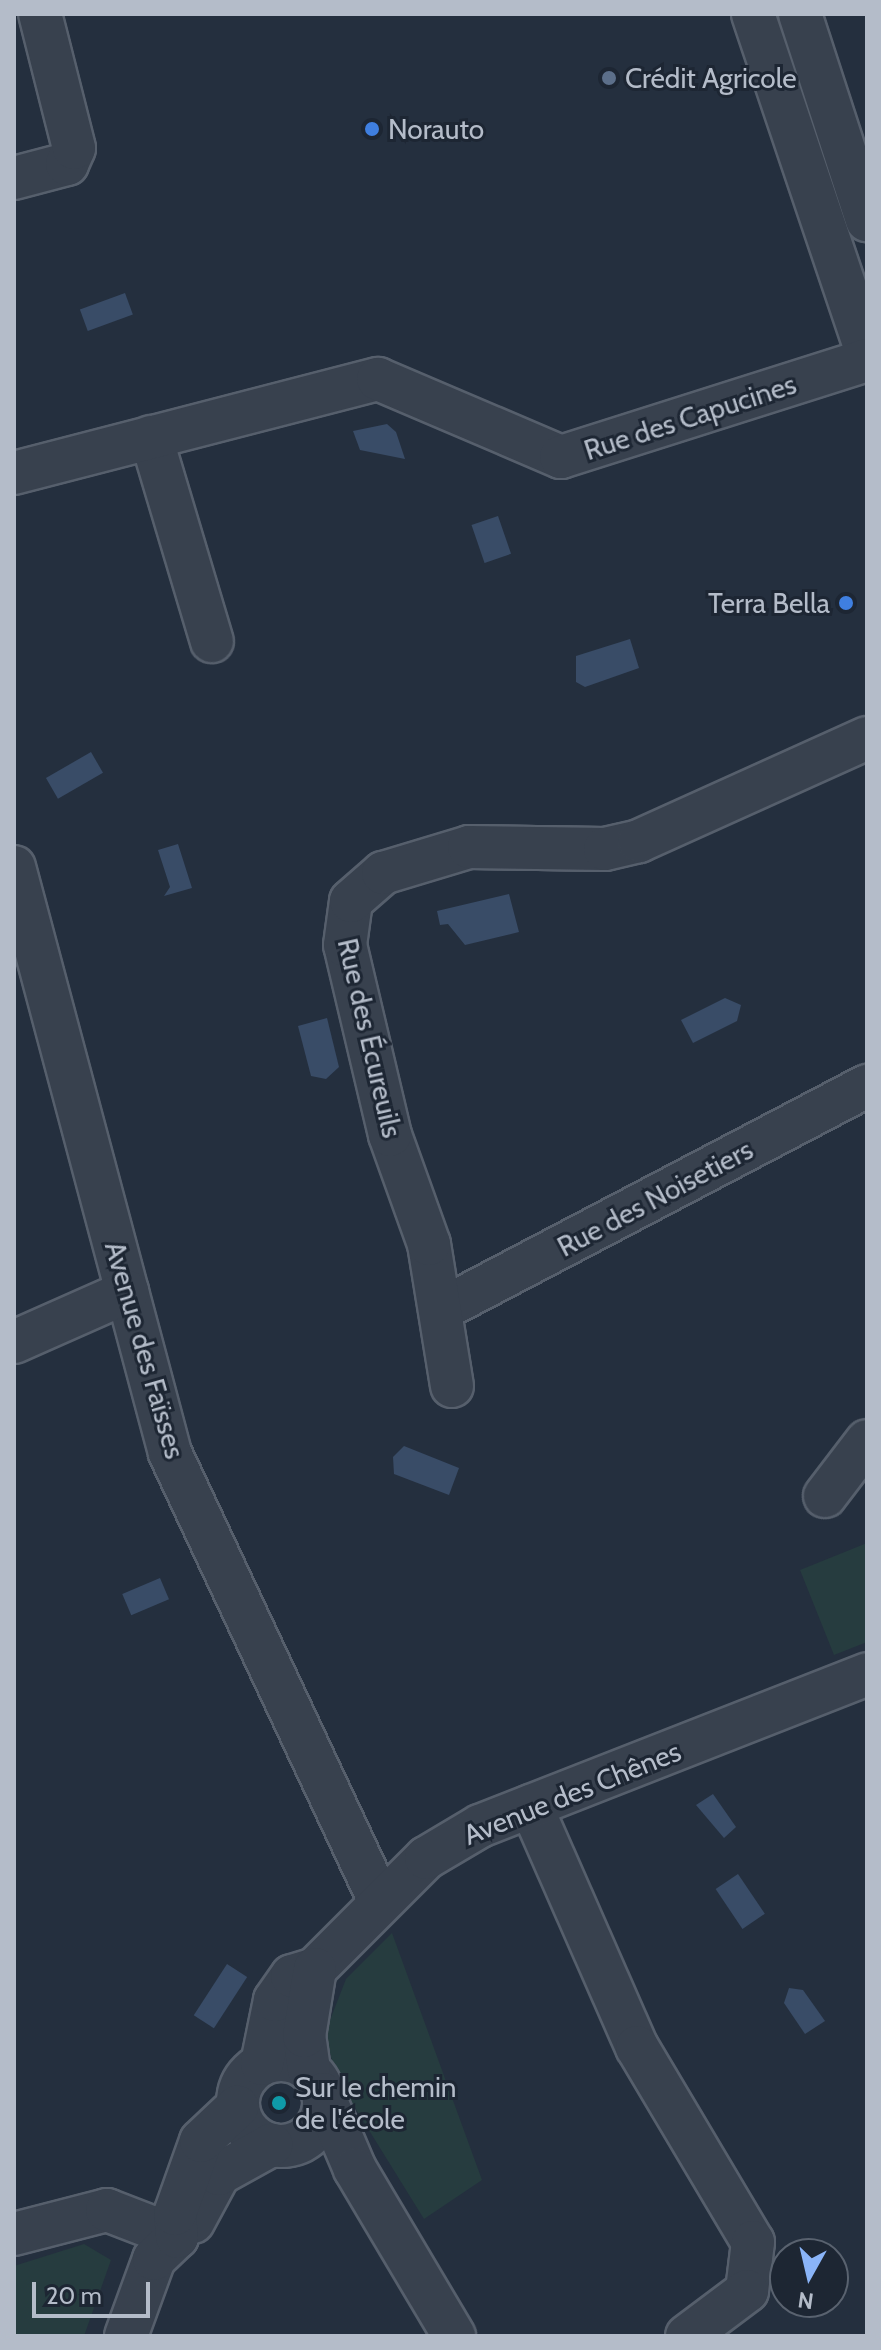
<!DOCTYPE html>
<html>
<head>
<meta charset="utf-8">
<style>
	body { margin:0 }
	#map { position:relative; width:881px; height:2350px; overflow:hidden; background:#242f3e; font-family:Cabin,sans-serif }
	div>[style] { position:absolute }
	.green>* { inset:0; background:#263c3f }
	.water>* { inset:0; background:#394c67; transform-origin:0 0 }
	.roads { filter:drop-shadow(2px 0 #565f6c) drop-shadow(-2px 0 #565f6c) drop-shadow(0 2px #565f6c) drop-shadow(0 -2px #565f6c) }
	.minor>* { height:42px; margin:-21px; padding:0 21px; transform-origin:21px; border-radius:21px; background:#38414e }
	.minor>.ring { margin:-21px; padding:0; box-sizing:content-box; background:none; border:42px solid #38414e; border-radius:50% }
	.dots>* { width:22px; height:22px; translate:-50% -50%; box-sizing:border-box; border:4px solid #1d2633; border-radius:50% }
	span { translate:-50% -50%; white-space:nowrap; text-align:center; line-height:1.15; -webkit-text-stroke:6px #1d2633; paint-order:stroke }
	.poi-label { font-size:28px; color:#b4bcc9 }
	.left { translate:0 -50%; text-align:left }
	.right { translate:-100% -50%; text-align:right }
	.street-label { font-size:28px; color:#b4bcc9 }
	.frame { position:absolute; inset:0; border:16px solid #b4bcc9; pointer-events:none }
	.north { position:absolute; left:769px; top:2238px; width:80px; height:80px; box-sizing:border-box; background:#1d2633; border:2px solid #59626f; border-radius:50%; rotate:188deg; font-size:22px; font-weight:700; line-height:32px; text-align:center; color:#b4bcc9 }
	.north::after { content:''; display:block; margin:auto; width:28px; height:36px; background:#8ab4f8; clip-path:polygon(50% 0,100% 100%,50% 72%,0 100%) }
	.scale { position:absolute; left:32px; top:2282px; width:118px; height:36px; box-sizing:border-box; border:4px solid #b4bcc9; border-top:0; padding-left:10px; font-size:24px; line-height:28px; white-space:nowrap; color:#b4bcc9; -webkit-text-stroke:6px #1d2633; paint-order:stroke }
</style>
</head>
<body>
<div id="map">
	<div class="green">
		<div style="clip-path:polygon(867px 1543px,867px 1642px,834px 1655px,800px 1570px)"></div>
		<div style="clip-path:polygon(392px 1933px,482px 2180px,424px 2219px,336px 2077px,325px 2033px,346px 1979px)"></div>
		<div style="clip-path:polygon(84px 2244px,111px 2260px,84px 2336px,14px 2336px,14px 2266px)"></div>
	</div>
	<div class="water">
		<div style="left:125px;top:293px;width:23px;height:48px;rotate:70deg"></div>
		<div style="clip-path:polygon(387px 424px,396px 432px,405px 459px,360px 450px,353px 431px)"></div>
		<div style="left:498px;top:516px;width:40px;height:28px;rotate:71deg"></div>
		<div style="clip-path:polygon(630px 639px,639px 668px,585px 687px,576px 682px,576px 656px)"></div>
		<div style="left:91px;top:752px;width:24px;height:52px;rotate:60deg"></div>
		<div style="clip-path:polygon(178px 844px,192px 888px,164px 896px,170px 887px,158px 850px)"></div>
		<div style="clip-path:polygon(509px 894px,519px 932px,465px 945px,448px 924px,440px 925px,437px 911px)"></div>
		<div style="clip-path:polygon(725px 998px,741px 1005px,737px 1021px,693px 1043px,681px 1020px)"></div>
		<div style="clip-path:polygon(327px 1018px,339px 1067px,326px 1079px,311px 1076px,298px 1026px)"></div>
		<div style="clip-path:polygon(404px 1446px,459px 1468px,449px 1495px,394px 1474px,393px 1457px)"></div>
		<div style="left:160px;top:1578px;width:23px;height:41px;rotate:67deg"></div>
		<div style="clip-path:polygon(713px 1794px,736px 1827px,724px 1838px,696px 1805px)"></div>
		<div style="left:738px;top:1874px;width:48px;height:27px;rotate:56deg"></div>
		<div style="left:227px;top:1964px;width:24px;height:61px;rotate:33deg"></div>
		<div style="clip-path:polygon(789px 1988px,803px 1990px,825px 2021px,805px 2034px,784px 2003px)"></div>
	</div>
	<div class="roads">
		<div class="minor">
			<div style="left:753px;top:14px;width:358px;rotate:71.4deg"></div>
			<div style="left:800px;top:14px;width:217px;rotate:72deg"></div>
			<div style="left:14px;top:178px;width:55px;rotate:-14.8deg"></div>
			<div style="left:67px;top:164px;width:17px;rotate:-66deg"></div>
			<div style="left:74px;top:148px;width:138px;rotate:-104.2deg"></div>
			<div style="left:151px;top:437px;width:213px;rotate:73.4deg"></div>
			<div style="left:14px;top:473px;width:376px;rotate:-14.5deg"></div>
			<div style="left:378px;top:379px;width:199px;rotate:23.1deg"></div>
			<div style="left:561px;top:457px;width:321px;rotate:-17.6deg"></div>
			<div style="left:14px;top:867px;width:606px;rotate:75.09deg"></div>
			<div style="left:170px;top:1453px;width:491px;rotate:64.9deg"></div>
			<div style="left:442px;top:1309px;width:480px;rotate:-27.7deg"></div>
			<div style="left:14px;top:1342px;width:124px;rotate:-23.9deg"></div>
			<div style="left:452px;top:1386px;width:144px;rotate:-99.2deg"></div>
			<div style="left:429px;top:1244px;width:116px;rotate:-109.7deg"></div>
			<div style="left:390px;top:1135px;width:195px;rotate:-103.3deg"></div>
			<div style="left:345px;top:945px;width:44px;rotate:-82.2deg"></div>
			<div style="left:351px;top:901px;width:43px;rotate:-41.2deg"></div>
			<div style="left:383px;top:873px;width:90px;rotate:-16.8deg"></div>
			<div style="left:469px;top:847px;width:136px;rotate:0.8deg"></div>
			<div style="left:605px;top:849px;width:35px;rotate:-13deg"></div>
			<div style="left:639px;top:841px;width:250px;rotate:-24.3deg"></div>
			<div style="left:825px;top:1496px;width:69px;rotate:-52.6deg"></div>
			<div style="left:531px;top:1806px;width:263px;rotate:66.3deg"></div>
			<div style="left:637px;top:2047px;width:227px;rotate:59.3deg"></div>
			<div style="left:753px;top:2242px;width:49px;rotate:97deg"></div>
			<div style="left:747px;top:2291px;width:75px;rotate:143.1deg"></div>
			<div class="ring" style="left:238px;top:2060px;width:44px;height:44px"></div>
			<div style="left:262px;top:2064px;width:65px;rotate:-78.5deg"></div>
			<div style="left:275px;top:2000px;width:29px;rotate:-55deg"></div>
			<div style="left:292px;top:1976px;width:24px;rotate:-17deg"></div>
			<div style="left:315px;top:1969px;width:157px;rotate:-45deg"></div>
			<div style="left:426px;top:1858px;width:63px;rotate:-30.7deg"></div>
			<div style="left:480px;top:1826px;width:416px;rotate:-21.4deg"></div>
			<div style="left:309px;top:2070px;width:34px;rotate:-98deg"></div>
			<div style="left:304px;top:2036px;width:68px;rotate:-80.7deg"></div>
			<div style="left:323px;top:2094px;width:82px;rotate:66.9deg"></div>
			<div style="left:355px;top:2169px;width:194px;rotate:59.3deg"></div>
			<div style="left:193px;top:2222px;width:55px;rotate:-61.6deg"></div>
			<div style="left:219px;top:2174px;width:60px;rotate:-29.1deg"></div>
			<div style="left:14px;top:2234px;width:96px;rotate:-14.5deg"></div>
			<div style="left:107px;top:2210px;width:75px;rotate:21.1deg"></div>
			<div style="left:126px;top:2336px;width:82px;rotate:-70deg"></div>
			<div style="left:154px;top:2259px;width:32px;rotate:-44deg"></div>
			<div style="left:177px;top:2237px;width:23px;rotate:-95deg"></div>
			<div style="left:175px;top:2214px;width:77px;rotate:-70.4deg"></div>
			<div style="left:201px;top:2141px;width:50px;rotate:-43.4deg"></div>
		</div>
	</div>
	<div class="dots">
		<div style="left:609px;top:78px;background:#5c6f8a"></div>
		<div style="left:372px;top:129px;background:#3f7fe0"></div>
		<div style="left:846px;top:603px;background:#3f7fe0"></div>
		<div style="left:279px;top:2103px;background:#0f9aa8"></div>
	</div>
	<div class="poi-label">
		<span class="left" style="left:625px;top:78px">Crédit Agricole</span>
		<span class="left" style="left:388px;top:129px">Norauto</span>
		<span class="right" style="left:830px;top:603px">Terra Bella</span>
		<span class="left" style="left:295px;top:2103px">Sur le chemin<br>de l'école</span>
	</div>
	<div class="street-label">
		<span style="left:690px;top:417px;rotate:-18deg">Rue des Capucines</span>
		<span style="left:370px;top:1038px;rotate:77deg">Rue des Écureuils</span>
		<span style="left:655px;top:1198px;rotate:-28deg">Rue des Noisetiers</span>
		<span style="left:145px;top:1350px;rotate:74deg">Avenue des Faïsses</span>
		<span style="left:572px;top:1793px;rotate:-22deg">Avenue des Chênes</span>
	</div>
	<div class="frame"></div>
	<div class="north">N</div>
	<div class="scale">20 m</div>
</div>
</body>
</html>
